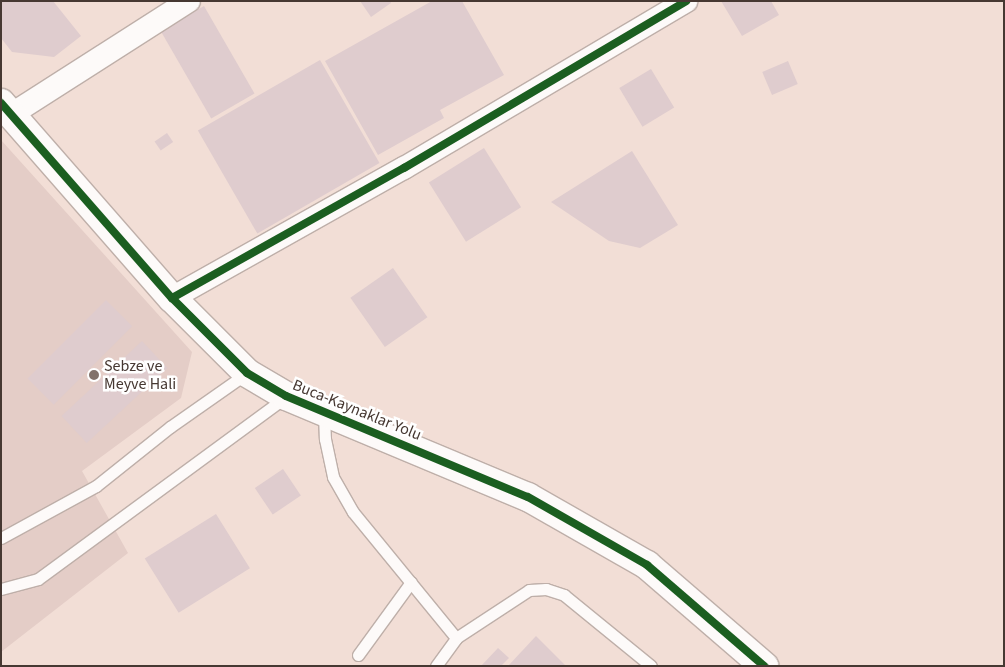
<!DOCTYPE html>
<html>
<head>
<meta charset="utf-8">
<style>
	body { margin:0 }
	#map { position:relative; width:1005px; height:667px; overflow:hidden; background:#f2ded6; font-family:"Source Sans 3",sans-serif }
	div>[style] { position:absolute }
	.commercial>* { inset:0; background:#e4cdc7 }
	.building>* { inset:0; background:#dfccce; transform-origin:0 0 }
	.roads { filter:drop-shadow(1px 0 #beafa9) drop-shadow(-1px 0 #beafa9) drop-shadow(0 1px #beafa9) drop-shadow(0 -1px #beafa9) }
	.service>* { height:11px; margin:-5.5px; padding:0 5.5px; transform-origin:5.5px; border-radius:5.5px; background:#fdfaf9 }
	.minor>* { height:22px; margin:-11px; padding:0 11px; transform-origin:11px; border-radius:11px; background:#fdfaf9 }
	.tertiary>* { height:28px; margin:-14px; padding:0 14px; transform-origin:14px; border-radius:14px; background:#fdfaf9 }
	.cycleway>* { height:8px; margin:-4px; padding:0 4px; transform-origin:4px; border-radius:4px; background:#1b5e20 }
	.dots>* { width:14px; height:14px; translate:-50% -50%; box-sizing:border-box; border:2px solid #fff; border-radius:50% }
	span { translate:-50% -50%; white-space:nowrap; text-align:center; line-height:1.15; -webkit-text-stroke:5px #fff; paint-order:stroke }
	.poi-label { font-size:16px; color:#463832 }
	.left { translate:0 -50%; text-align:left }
	.street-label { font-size:16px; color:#463832 }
	.frame { position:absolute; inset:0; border:2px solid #463832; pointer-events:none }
</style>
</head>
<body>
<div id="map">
	<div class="commercial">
		<div style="clip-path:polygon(1px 140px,192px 352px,181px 398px,82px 471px,128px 553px,1px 652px)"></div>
	</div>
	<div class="building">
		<div style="clip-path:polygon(1px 1px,53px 1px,81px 36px,54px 57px,12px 52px,1px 38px)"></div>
		<div style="clip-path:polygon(360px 1px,390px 1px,391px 3px,371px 17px)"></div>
		<div style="clip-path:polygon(432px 1px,462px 1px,504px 75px,440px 110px,444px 118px,378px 155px,325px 61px)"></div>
		<div style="clip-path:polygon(721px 1px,771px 1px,779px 15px,742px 36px)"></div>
		<div style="left:204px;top:6px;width:101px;height:50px;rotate:60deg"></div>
		<div style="left:320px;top:60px;width:119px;height:141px;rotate:60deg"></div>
		<div style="left:788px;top:61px;width:25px;height:28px;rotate:67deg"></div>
		<div style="left:651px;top:69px;width:45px;height:37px;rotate:59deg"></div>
		<div style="left:167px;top:133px;width:11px;height:15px;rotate:56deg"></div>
		<div style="left:484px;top:148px;width:70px;height:65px;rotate:58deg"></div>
		<div style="clip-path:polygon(632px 151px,678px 225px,640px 248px,609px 241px,551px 202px)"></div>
		<div style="left:393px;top:268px;width:60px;height:52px;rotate:55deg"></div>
		<div style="left:106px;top:300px;width:37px;height:111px;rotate:45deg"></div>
		<div style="left:142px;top:341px;width:37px;height:110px;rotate:47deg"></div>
		<div style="left:283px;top:469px;width:32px;height:34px;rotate:56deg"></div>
		<div style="left:216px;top:514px;width:64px;height:84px;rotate:58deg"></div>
		<div style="clip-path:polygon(536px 636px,566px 666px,508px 666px)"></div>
		<div style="clip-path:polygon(498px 648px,509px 658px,501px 666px,481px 666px)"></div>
	</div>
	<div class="roads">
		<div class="service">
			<div style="left:324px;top:413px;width:26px;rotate:88deg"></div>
			<div style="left:325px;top:439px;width:39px;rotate:78deg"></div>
			<div style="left:333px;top:477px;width:40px;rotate:60.3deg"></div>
			<div style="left:353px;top:512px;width:163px;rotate:50.7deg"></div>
			<div style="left:456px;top:638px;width:87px;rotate:-33.3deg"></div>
			<div style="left:529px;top:590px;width:17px;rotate:-3deg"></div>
			<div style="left:546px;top:589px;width:19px;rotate:18deg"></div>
			<div style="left:564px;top:595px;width:112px;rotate:39.2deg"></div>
			<div style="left:1px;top:538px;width:108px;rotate:-28.7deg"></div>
			<div style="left:96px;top:486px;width:95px;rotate:-38.6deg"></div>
			<div style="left:170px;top:427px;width:94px;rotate:-35deg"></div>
			<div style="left:1px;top:589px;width:38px;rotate:-15deg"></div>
			<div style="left:38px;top:579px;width:308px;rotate:-36.3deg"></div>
			<div style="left:358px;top:655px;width:90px;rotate:-54deg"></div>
			<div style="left:436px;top:666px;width:34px;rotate:-54deg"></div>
		</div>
		<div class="minor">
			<div style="left:12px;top:114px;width:210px;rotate:-32.6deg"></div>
			<div style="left:172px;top:298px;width:266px;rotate:-29.3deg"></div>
			<div style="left:404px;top:168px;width:328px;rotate:-30.6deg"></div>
		</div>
		<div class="tertiary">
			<div style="left:1px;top:103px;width:259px;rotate:48.8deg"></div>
			<div style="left:172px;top:298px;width:106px;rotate:45deg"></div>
			<div style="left:247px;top:373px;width:45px;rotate:30.5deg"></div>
			<div style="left:286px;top:396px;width:262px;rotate:22.7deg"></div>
			<div style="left:528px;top:497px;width:137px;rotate:29.7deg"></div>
			<div style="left:647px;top:565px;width:155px;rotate:40.8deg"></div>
		</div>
	</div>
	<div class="cycleway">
		<div style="left:1px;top:103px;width:259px;rotate:48.8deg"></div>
		<div style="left:172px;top:298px;width:106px;rotate:45deg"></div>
		<div style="left:247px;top:373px;width:45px;rotate:30.5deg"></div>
		<div style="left:286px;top:396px;width:262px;rotate:22.7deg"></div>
		<div style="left:528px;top:497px;width:137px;rotate:29.7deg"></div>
		<div style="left:647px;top:565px;width:155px;rotate:40.8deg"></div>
		<div style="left:172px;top:298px;width:266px;rotate:-29.3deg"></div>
		<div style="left:404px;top:168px;width:328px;rotate:-30.6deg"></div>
	</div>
	<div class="dots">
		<div style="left:94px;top:375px;background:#82726b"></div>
	</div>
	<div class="poi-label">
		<span class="left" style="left:104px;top:375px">Sebze ve<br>Meyve Hali</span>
	</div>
	<div class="street-label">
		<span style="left:357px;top:410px;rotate:22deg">Buca-Kaynaklar Yolu</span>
	</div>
	<div class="frame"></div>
</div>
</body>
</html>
